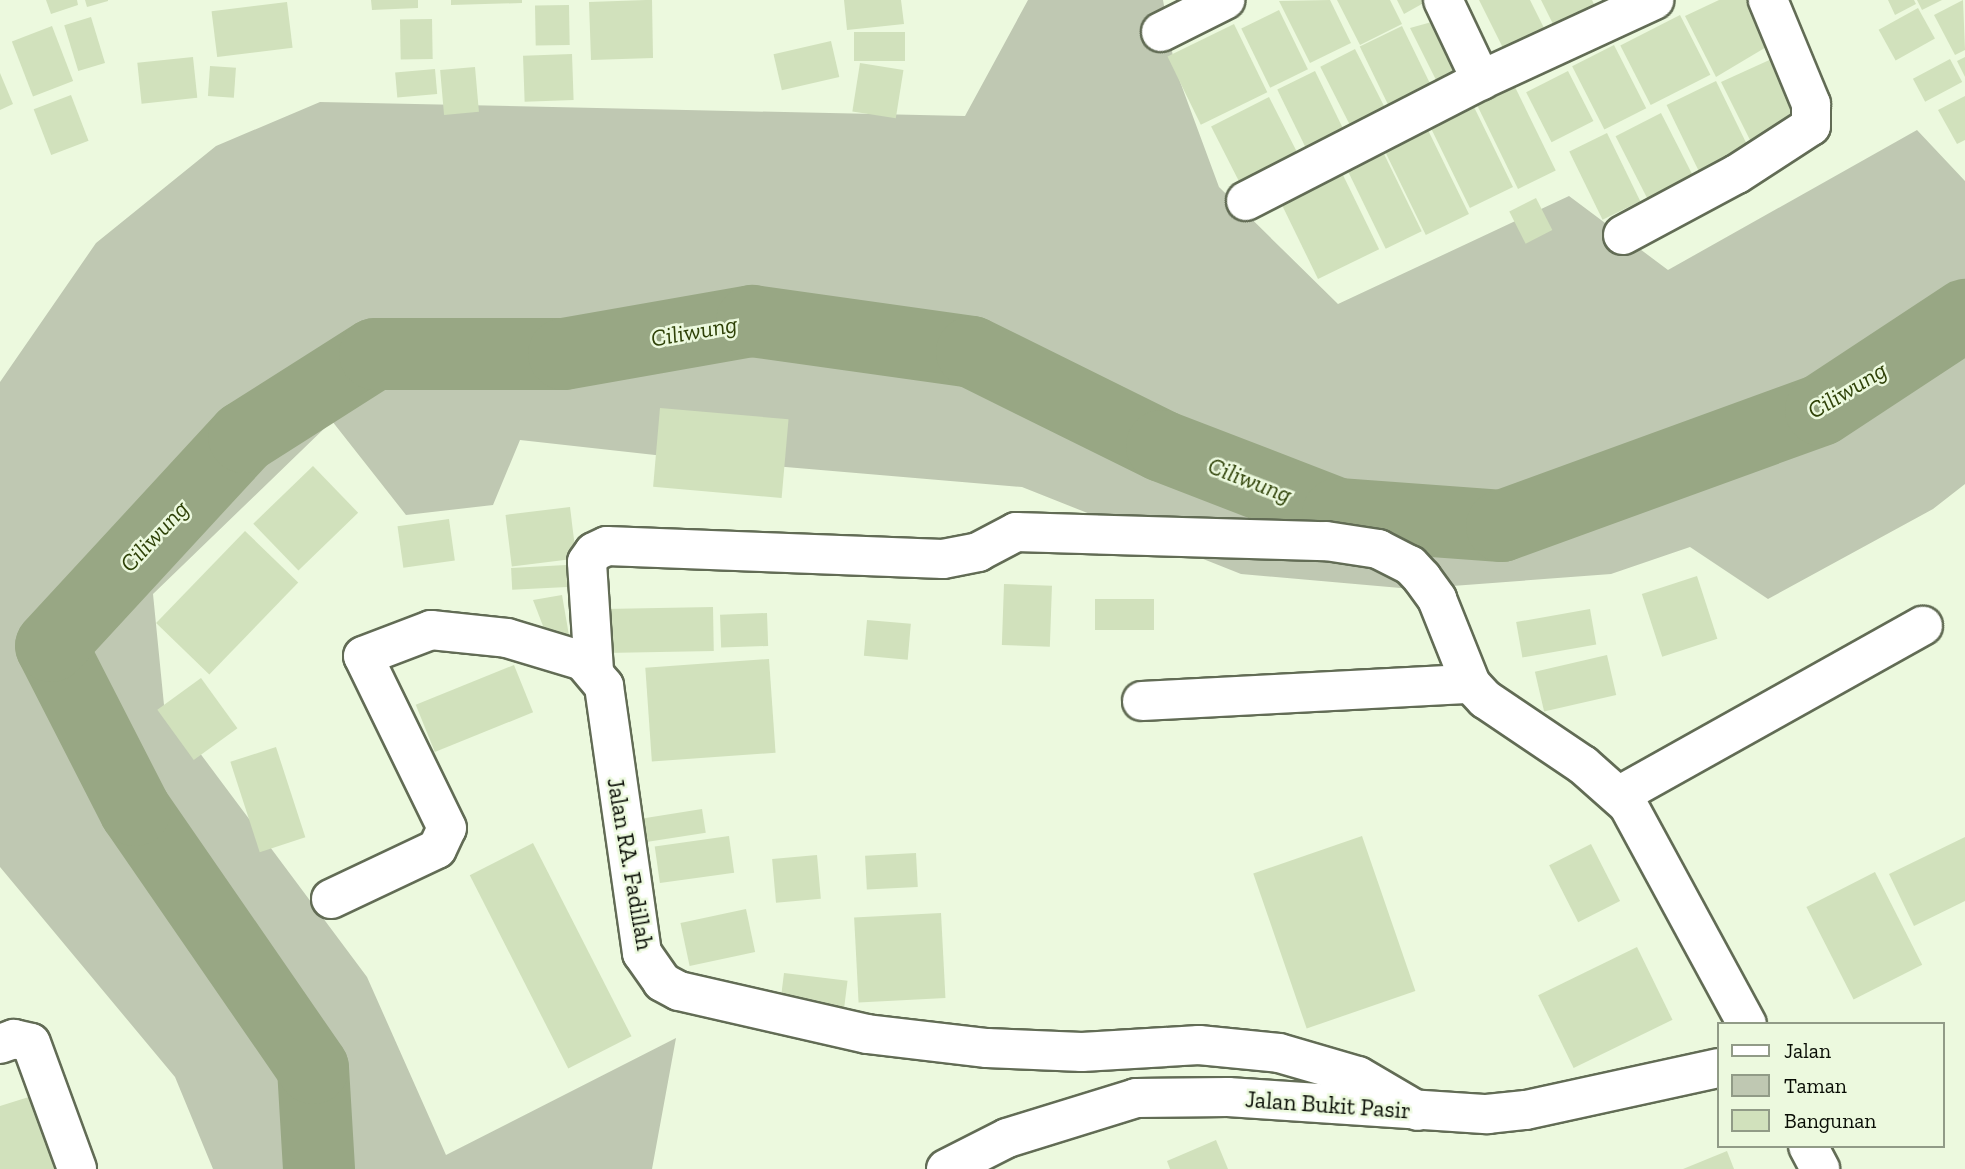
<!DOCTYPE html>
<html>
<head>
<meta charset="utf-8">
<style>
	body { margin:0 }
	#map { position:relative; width:1965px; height:1169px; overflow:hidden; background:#ecf9de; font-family:"Zilla Slab",serif }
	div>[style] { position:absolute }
	.green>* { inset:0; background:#bfc8b2 }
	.river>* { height:72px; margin:-36px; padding:0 36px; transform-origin:36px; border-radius:36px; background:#98a784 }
	.building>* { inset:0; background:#d1e1bc; transform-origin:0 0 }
	.roads { filter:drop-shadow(2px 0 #626c55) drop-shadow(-2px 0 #626c55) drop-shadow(0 2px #626c55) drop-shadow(0 -2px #626c55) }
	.minor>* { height:38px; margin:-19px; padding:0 19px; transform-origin:19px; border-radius:19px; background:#fff }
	span { translate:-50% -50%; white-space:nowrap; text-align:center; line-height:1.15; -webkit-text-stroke:5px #ecf9de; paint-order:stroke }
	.street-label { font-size:23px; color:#090d05 }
	.water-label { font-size:24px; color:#2e4107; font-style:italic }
	.legend { position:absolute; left:1717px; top:1022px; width:228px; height:126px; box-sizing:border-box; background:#ecf9de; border:2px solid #919b87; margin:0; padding:9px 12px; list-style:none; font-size:21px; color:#090d05 }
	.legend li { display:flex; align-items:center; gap:14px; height:35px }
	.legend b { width:35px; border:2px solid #919b87 }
</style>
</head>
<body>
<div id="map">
	<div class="green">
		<div style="clip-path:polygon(1028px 0,1163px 0,1175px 68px,1219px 187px,1338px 304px,1569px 196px,1668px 270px,1917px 130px,1965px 181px,1965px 484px,1933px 509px,1768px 599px,1690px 547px,1611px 574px,1412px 589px,1241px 574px,1022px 487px,691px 459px,520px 440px,493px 505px,406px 515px,332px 421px,153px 594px,164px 705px,367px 977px,446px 1155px,676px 1038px,652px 1169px,213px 1169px,175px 1077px,0 867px,0 382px,96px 243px,216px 146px,320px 102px,965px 116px)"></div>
	</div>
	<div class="river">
		<div style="left:319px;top:1169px;width:101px;rotate:-93.4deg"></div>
		<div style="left:313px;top:1068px;width:313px;rotate:-124.6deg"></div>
		<div style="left:135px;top:810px;width:184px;rotate:-117.1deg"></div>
		<div style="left:51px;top:646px;width:284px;rotate:-47.3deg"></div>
		<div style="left:244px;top:437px;width:155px;rotate:-32.4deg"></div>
		<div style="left:375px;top:354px;width:189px"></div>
		<div style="left:564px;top:354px;width:191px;rotate:-10deg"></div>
		<div style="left:752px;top:321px;width:222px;rotate:8deg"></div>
		<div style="left:972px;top:352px;width:212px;rotate:26.3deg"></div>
		<div style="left:1162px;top:446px;width:189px;rotate:21.1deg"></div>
		<div style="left:1338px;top:514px;width:164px;rotate:4.2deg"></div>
		<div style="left:1502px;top:526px;width:339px;rotate:-20deg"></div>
		<div style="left:1821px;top:410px;width:173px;rotate:-33.4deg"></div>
	</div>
	<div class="building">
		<div style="clip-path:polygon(46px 0,77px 0,78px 5px,51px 14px)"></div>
		<div style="clip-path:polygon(85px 0,108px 0,108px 1px,87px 7px)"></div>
		<div style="clip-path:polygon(371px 0,418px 0,418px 8px,372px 10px)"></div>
		<div style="clip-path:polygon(451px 0,522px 0,522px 3px,451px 5px)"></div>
		<div style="clip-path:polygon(646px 0,652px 0,653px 58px,591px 60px,589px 2px)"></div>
		<div style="clip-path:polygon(844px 0,901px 0,904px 24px,847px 30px)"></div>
		<div style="clip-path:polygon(1330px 0,1351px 43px,1310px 63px,1279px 1px)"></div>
		<div style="clip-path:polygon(1337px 0,1390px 0,1402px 24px,1360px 45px)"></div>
		<div style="clip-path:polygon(1397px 0,1429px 0,1404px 14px)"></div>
		<div style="clip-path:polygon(1479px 0,1530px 0,1545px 30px,1504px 50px)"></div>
		<div style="clip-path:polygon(1541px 0,1592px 0,1595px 6px,1554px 26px)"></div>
		<div style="clip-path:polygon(1719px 0,1749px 0,1768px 46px,1716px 77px,1685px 16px)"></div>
		<div style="clip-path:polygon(1888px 0,1914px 0,1916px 4px,1895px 15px)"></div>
		<div style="clip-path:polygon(1917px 0,1942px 0,1922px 10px)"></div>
		<div style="clip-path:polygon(1963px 0,1965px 50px,1955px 55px,1934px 15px)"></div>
		<div style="left:287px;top:2px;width:46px;height:76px;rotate:83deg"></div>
		<div style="left:569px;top:5px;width:40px;height:34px;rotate:89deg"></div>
		<div style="left:1918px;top:8px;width:35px;height:45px;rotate:61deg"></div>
		<div style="left:1279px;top:10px;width:66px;height:42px;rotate:64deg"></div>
		<div style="left:1680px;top:15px;width:67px;height:67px;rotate:63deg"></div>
		<div style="left:91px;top:17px;width:48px;height:28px;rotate:73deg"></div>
		<div style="clip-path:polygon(1446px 18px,1466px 72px,1442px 92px,1410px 28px)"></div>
		<div style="left:432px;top:19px;width:40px;height:32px;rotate:89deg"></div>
		<div style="left:1234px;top:24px;width:76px;height:74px;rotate:64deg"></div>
		<div style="left:52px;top:26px;width:59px;height:43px;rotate:69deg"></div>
		<div style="left:1402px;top:26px;width:77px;height:47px;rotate:64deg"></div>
		<div style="left:854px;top:32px;width:51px;height:29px"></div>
		<div style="left:831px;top:41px;width:37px;height:59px;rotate:77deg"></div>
		<div style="left:1614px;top:45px;width:71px;height:47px;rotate:63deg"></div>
		<div style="left:1355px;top:49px;width:80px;height:39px;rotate:63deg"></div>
		<div style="left:572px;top:54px;width:46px;height:49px;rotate:88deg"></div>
		<div style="left:193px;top:57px;width:41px;height:56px;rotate:84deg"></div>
		<div style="clip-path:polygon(1776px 57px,1801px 121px,1757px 154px,1721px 82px)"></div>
		<div style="clip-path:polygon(1965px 57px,1965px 77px,1957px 61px)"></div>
		<div style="left:1950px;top:59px;width:26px;height:42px;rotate:62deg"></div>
		<div style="left:860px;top:63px;width:44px;height:49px;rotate:9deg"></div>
		<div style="left:210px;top:66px;width:26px;height:30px;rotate:4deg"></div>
		<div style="left:475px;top:67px;width:45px;height:35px;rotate:85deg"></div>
		<div style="left:435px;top:69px;width:25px;height:40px;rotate:85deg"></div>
		<div style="left:1315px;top:71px;width:75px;height:42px;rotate:64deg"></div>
		<div style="left:1568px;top:71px;width:56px;height:47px;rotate:63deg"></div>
		<div style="clip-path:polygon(0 73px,13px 104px,0 110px)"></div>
		<div style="left:1716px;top:81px;width:89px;height:55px;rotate:64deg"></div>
		<div style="left:1515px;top:87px;width:93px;height:42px;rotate:64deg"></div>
		<div style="left:71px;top:95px;width:49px;height:40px;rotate:69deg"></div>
		<div style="clip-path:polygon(1965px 96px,1965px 140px,1957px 144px,1938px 110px)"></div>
		<div style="left:1269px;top:97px;width:72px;height:65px;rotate:63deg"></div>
		<div style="left:1474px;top:107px;width:89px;height:48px;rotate:64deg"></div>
		<div style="left:1661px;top:113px;width:83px;height:51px;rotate:63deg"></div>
		<div style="left:1426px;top:126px;width:98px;height:48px;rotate:64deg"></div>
		<div style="left:1607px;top:133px;width:76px;height:42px;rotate:64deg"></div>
		<div style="left:1384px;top:154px;width:86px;height:40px;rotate:64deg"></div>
		<div style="left:1341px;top:171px;width:87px;height:68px;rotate:64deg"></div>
		<div style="left:1536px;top:198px;width:36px;height:30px;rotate:63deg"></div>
		<div style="left:660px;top:408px;width:129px;height:79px;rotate:5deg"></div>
		<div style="left:313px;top:466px;width:65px;height:83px;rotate:46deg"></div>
		<div style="left:570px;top:507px;width:52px;height:65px;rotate:83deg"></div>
		<div style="left:449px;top:519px;width:42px;height:52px;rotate:82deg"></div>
		<div style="left:245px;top:531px;width:74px;height:128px;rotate:44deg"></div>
		<div style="left:566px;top:565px;width:22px;height:55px;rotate:87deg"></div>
		<div style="left:1697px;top:576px;width:66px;height:58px;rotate:72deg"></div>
		<div style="left:1004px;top:584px;width:48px;height:61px;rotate:2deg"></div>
		<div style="clip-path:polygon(562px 595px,571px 647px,548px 639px,533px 600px)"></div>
		<div style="left:1095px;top:599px;width:59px;height:31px"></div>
		<div style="left:713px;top:607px;width:44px;height:109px;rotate:89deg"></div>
		<div style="left:1590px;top:609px;width:36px;height:75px;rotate:80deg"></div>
		<div style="left:767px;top:613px;width:33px;height:47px;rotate:88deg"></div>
		<div style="left:867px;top:620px;width:44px;height:36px;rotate:5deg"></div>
		<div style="left:1607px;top:655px;width:41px;height:74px;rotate:77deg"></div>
		<div style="left:769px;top:659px;width:94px;height:124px;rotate:86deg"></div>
		<div style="left:514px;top:665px;width:51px;height:106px;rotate:68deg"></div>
		<div style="left:201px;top:678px;width:62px;height:54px;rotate:54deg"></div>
		<div style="left:276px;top:747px;width:95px;height:48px;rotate:72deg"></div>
		<div style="left:702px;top:809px;width:24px;height:65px;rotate:81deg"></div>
		<div style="left:729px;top:836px;width:37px;height:75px;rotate:82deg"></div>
		<div style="left:1362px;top:836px;width:164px;height:115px;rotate:71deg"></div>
		<div style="clip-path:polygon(1965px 837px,1965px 901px,1914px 926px,1889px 874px)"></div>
		<div style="left:533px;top:843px;width:217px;height:71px;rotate:63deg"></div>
		<div style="left:1591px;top:844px;width:64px;height:47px;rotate:63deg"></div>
		<div style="left:916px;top:853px;width:34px;height:51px;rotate:87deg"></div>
		<div style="left:817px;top:855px;width:44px;height:45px;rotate:85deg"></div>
		<div style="left:1875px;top:872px;width:104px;height:77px;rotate:63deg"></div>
		<div style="left:746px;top:909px;width:44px;height:67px;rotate:78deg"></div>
		<div style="left:941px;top:913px;width:85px;height:87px;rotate:87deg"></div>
		<div style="left:1637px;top:947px;width:81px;height:110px;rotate:64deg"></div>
		<div style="left:784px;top:973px;width:64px;height:33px;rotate:7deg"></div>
		<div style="clip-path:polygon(32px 1096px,56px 1169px,0 1169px,0 1106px)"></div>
		<div style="clip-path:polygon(1216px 1140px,1228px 1169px,1170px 1169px,1167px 1161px)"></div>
		<div style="clip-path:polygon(1727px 1151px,1734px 1169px,1683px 1169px)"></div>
	</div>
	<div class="roads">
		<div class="minor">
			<div style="left:1443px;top:0;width:89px;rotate:64.6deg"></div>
			<div style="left:1161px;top:32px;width:72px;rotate:-26.6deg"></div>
			<div style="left:1246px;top:201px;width:264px;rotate:-27.2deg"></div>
			<div style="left:1481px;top:80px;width:191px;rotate:-24.8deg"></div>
			<div style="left:1623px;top:235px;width:129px;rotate:-28.2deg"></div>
			<div style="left:1737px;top:174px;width:88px;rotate:-33deg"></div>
			<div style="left:1811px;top:126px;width:22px;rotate:-90deg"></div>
			<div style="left:1811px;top:104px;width:113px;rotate:-112.5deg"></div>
			<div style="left:594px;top:671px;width:109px;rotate:-93.7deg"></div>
			<div style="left:587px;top:562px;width:12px;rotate:-55deg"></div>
			<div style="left:594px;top:552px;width:14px;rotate:-25deg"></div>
			<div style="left:607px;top:546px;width:336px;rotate:2.2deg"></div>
			<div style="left:943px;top:559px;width:36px;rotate:-11deg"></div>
			<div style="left:978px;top:552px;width:43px;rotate:-27.8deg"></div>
			<div style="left:1016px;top:532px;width:310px;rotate:1.7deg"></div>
			<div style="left:1326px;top:541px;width:53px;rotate:8.7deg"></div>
			<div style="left:1378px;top:549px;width:36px;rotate:27deg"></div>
			<div style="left:1410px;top:565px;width:18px;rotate:47deg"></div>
			<div style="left:1422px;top:578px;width:26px;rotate:54deg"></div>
			<div style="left:1437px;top:599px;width:92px;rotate:68.2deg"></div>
			<div style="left:1471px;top:684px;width:21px;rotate:47deg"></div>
			<div style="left:1485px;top:699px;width:118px;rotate:34deg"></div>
			<div style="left:1583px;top:765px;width:60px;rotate:41.6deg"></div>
			<div style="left:1628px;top:805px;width:249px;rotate:61.5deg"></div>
			<div style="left:1142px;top:701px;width:329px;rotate:-3deg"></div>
			<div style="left:1620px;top:795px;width:347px;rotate:-29.2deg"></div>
			<div style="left:331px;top:899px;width:117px;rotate:-25.3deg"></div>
			<div style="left:437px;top:849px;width:23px;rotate:-65deg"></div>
			<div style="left:447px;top:828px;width:191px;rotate:-116deg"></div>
			<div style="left:363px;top:656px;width:73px;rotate:-20.9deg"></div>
			<div style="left:431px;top:630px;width:76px;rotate:6deg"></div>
			<div style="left:507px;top:638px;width:79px;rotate:16.8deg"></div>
			<div style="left:583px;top:661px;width:33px;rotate:50deg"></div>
			<div style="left:604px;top:686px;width:270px;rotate:81.9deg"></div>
			<div style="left:642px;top:953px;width:35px;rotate:55deg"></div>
			<div style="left:662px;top:982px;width:19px;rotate:28deg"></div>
			<div style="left:679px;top:991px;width:193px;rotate:12.9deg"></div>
			<div style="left:867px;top:1034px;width:121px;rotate:6.7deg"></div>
			<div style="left:987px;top:1048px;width:95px;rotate:2.4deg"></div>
			<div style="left:1082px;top:1052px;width:117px;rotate:-3.4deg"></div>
			<div style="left:1199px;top:1045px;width:80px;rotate:5.7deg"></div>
			<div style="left:1279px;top:1053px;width:82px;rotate:16.2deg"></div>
			<div style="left:1358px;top:1076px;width:69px;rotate:30.3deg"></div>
			<div style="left:0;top:1044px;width:15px;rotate:-20deg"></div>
			<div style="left:14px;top:1039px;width:17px;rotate:13deg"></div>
			<div style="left:31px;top:1043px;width:134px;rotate:69.9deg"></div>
			<div style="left:1808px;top:1146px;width:26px;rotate:62deg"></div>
			<div style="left:946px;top:1169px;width:68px;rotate:-26.9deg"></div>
			<div style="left:1007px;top:1138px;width:135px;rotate:-17.2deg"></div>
			<div style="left:1136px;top:1098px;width:92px;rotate:-0.6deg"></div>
			<div style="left:1228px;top:1097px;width:260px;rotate:3.8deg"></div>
			<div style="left:1487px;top:1114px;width:39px;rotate:-6deg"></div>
			<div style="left:1526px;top:1110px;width:197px;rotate:-12.3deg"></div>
		</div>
	</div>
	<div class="street-label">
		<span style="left:630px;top:864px;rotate:80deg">Jalan RA. Fadillah</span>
		<span style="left:1328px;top:1105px;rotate:4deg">Jalan Bukit Pasir</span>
	</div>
	<div class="water-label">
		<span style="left:694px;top:331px;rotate:-10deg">Ciliwung</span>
		<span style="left:1847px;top:390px;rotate:-31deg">Ciliwung</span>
		<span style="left:1250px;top:480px;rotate:21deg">Ciliwung</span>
		<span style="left:154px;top:536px;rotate:-47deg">Ciliwung</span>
	</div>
	<ul class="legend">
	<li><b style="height:9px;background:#fff"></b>Jalan</li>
	<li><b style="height:19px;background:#bfc8b2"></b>Taman</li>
	<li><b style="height:19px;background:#d1e1bc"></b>Bangunan</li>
	</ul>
</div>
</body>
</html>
